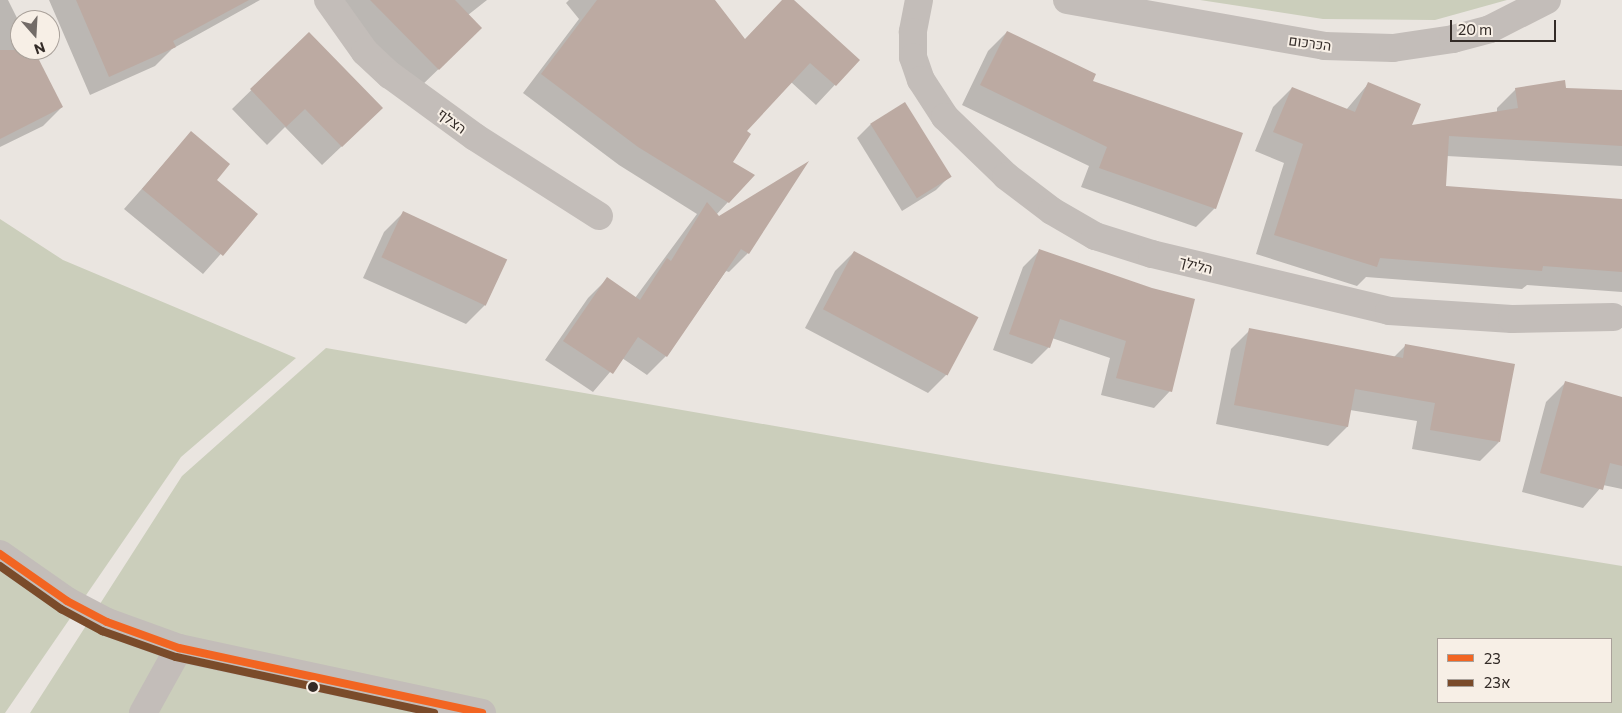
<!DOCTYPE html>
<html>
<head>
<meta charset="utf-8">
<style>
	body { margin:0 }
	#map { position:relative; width:1622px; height:713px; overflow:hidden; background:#eae5e0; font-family:Commissioner,Heebo,sans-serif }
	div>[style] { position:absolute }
	.green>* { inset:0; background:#cbcebb }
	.shadow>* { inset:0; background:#0003 }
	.building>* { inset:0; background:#bcaaa2; transform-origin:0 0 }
	.minor>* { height:28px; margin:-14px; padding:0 14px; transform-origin:14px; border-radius:14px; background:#c3bdb9 }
	.bus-1>* { height:8px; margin:-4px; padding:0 4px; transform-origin:4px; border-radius:4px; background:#f26522 }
	.bus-2>* { height:8px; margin:-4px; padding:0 4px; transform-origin:4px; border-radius:4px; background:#7a4b2a }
	.dots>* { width:14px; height:14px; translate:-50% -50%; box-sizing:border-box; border:2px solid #f7efe6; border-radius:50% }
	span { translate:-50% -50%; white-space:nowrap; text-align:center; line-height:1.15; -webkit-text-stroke:4px #f7efe6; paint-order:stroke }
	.street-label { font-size:14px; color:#332b27 }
	.legend { position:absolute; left:1437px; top:638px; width:175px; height:65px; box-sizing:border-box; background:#f7efe6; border:1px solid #a9a19a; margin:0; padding:6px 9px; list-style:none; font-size:15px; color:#332b27 }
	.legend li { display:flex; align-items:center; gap:10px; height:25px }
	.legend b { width:25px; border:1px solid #a9a19a }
	.north { position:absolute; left:10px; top:10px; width:50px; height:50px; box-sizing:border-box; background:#f7efe6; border:1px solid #a9a19a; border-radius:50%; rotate:161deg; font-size:14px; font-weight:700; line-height:20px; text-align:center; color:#332b27 }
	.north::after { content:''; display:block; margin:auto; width:18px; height:22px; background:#736c68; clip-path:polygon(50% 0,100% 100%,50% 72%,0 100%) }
	.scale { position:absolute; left:1450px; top:20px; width:106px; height:22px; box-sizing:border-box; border:2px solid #332b27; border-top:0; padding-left:6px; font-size:15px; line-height:18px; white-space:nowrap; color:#332b27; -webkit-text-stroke:4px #f7efe6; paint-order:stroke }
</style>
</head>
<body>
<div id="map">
	<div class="green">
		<div style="clip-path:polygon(1200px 0,1507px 0,1435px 20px,1323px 19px)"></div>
		<div style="clip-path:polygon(0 219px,63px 260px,296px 358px,181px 457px,5px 713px,0 713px)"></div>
		<div style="clip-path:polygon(evenodd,326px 348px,993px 464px,1622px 566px,1622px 713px,30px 713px,182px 476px,326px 348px,1438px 639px,1611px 639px,1611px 702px,1438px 702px,1438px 639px)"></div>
	</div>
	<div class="shadow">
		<div style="clip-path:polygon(0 0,8px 0,20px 24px,20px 50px,33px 50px,62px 107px,43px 126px,0 147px)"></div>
		<div style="clip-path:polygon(49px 0,260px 0,172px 49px,155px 66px,90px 95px)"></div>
		<div style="clip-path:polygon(344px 0,487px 0,468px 15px,481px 28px,419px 88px,339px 6px)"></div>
		<div style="clip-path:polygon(569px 0,714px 0,745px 40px,783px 0,792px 0,858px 60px,816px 105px,791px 82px,745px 131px,731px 162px,728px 202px,716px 215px,719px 218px,805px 165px,748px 253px,729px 272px,726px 271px,666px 356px,647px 375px,622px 358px,593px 392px,545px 360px,588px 298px,607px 279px,635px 298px,697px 214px,619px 165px,523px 93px,579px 19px,566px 3px)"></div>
		<div style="clip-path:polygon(1007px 32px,1091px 82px,1215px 208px,1196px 227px,1081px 187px,1089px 166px,962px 105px,988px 51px)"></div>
		<div style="clip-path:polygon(309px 34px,362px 127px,322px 165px,285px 127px,267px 145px,232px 109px)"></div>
		<div style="clip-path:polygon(1368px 84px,1410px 126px,1497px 112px,1497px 108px,1516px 89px,1622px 92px,1622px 166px,1447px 156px,1445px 187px,1622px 200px,1622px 292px,1527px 285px,1522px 289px,1366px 277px,1357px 286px,1256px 254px,1284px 163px,1255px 151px,1273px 107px,1292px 88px,1346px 110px)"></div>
		<div style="clip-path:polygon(871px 124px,949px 177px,936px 190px,902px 211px,857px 138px)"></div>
		<div style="clip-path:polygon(191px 133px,215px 180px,256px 214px,203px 274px,124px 209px)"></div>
		<div style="clip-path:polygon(403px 213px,485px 305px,466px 324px,363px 278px,384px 232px)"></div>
		<div style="clip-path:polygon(1039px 251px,1151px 290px,1170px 391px,1154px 408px,1101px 395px,1110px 358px,1052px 338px,1049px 347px,1032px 364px,993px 350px,1023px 267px)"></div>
		<div style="clip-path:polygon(854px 252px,947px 374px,928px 393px,805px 328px,835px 271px)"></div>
		<div style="clip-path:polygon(1250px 330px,1393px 358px,1406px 345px,1499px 442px,1480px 461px,1412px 449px,1417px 421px,1350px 410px,1347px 427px,1328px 446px,1216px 424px,1231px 349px)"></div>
		<div style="clip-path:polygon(1565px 383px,1622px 398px,1622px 489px,1603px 485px,1583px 508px,1522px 492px,1546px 402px)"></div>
	</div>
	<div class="building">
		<div style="clip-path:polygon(76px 0,249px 0,173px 41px,176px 47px,109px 77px)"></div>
		<div style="clip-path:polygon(370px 0,455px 0,482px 28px,439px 70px)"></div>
		<div style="clip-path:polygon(597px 0,715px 0,745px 39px,782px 0,794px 0,860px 60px,836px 86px,810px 63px,747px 131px,751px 134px,733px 162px,755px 175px,729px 203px,638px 147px,541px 74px)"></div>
		<div style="clip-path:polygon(1007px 31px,1096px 74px,1093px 81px,1243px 133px,1216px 209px,1099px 168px,1107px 147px,980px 85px)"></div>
		<div style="clip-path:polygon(309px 32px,383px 108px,342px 147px,305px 109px,286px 127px,250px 89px)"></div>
		<div style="clip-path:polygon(0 50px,34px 50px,63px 107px,0 139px)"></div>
		<div style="clip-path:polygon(1565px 80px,1566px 88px,1622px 90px,1622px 146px,1449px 136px,1446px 186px,1622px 199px,1622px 272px,1543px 266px,1542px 271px,1380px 258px,1377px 267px,1274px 235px,1303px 144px,1273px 132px,1292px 87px,1355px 112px,1368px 82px,1421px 104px,1412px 125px,1518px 108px,1515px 88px)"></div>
		<div style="left:905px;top:102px;width:88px;height:41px;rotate:58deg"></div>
		<div style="clip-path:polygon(191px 131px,230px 164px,217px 180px,258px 214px,223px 256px,142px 189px)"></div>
		<div style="clip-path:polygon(809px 161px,749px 254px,741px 249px,667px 357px,638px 337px,613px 374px,563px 341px,607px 277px,640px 300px,667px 258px,671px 261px,707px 202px,719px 216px)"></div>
		<div style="left:403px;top:211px;width:115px;height:51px;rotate:25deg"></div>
		<div style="clip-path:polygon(1039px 249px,1152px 288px,1195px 299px,1172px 392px,1116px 378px,1126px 341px,1060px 319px,1050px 348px,1009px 334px)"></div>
		<div style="left:854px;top:251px;width:141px;height:66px;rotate:28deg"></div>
		<div style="clip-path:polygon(1249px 328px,1403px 358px,1405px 344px,1515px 364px,1500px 442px,1430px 430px,1435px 403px,1355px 389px,1348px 427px,1234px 405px)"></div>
		<div style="clip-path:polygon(1565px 381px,1622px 397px,1622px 466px,1610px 463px,1603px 490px,1540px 473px)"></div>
	</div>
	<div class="minor">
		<div style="left:328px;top:0;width:64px;rotate:54.6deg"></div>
		<div style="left:365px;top:52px;width:34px;rotate:43deg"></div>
		<div style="left:390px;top:75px;width:105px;rotate:36.1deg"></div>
		<div style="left:475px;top:137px;width:147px;rotate:32.5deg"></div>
		<div style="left:919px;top:0;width:33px;rotate:101deg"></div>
		<div style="left:913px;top:32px;width:25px;rotate:90deg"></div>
		<div style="left:913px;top:57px;width:24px;rotate:71deg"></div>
		<div style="left:921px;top:80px;width:44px;rotate:57deg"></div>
		<div style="left:945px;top:117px;width:85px;rotate:44deg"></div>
		<div style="left:1006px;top:176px;width:58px;rotate:37.3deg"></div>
		<div style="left:1052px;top:211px;width:50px;rotate:30.2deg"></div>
		<div style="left:1095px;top:236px;width:60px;rotate:17.5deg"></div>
		<div style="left:1152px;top:254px;width:244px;rotate:13.5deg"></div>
		<div style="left:1389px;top:311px;width:123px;rotate:3.7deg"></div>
		<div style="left:1512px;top:319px;width:101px;rotate:-1.1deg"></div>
		<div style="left:1067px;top:0;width:261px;rotate:10.1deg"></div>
		<div style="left:1324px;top:46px;width:69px;rotate:1.7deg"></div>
		<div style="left:1393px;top:48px;width:61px;rotate:-8.5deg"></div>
		<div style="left:1453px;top:39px;width:38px;rotate:-15deg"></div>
		<div style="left:1490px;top:29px;width:64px;rotate:-27deg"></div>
		<div style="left:0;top:554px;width:82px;rotate:35deg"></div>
		<div style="left:67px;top:601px;width:45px;rotate:27.7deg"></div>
		<div style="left:107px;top:622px;width:77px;rotate:19.9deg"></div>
		<div style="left:179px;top:648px;width:310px;rotate:12.1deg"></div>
		<div style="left:143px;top:713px;width:74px;rotate:-61deg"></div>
	</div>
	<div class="bus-1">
		<div style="left:0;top:554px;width:82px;rotate:35deg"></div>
		<div style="left:67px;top:601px;width:45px;rotate:27.7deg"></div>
		<div style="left:107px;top:622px;width:77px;rotate:19.9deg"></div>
		<div style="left:179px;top:648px;width:310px;rotate:12.1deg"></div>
	</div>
	<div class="bus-2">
		<div style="left:0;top:566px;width:75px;rotate:35.2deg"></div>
		<div style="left:61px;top:609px;width:47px;rotate:28.2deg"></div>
		<div style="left:102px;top:631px;width:78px;rotate:19.4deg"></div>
		<div style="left:176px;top:657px;width:264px;rotate:12.2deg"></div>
	</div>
	<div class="dots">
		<div style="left:313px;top:687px;background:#332b27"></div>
	</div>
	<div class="street-label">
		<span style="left:1310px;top:43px;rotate:8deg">הכרכום</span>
		<span style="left:452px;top:121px;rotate:36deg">הצלף</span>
		<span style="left:1196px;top:265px;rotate:14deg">הלילך</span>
	</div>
	<ul class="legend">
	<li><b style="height:6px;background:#f26522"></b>23</li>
	<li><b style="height:6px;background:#7a4b2a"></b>23א</li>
	</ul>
	<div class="north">N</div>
	<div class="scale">20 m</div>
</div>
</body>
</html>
